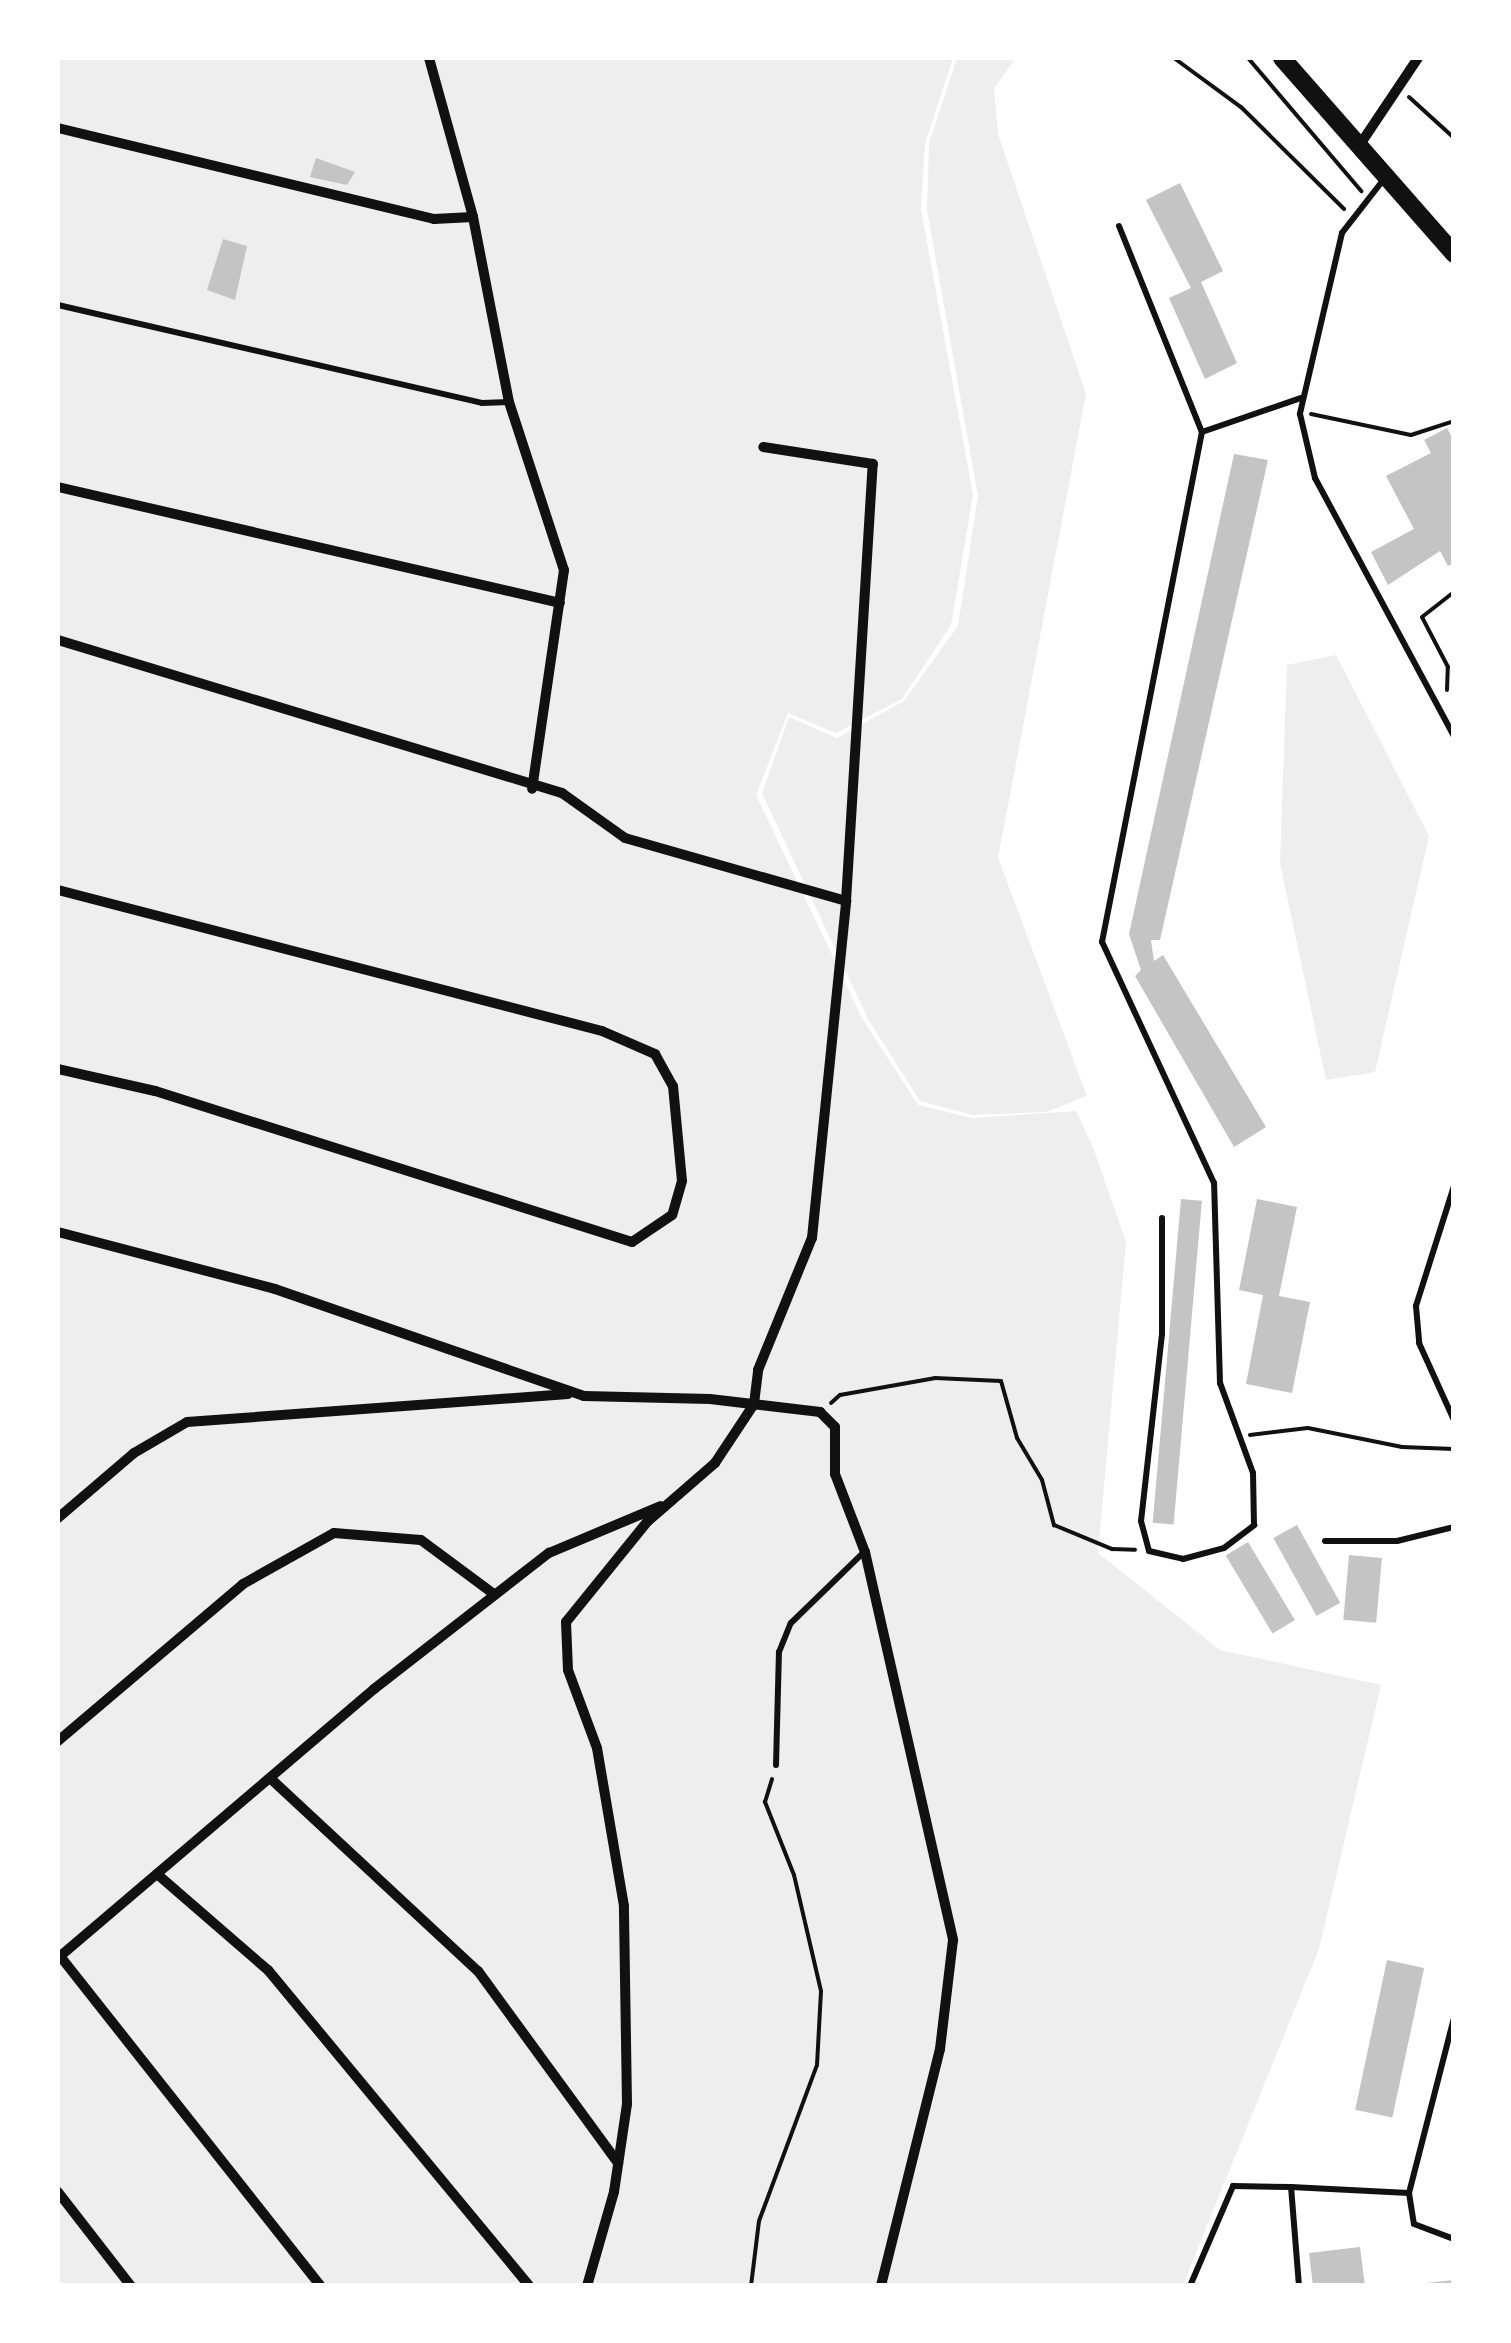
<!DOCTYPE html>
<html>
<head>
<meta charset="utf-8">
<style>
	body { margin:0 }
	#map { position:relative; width:1511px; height:2343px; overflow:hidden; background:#fff; font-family:Montserrat,sans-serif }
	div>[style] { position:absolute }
	.green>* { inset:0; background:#eee }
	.building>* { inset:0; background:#c4c4c4; transform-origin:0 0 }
	.path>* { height:4px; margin:-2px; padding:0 2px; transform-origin:2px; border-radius:2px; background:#111 }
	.service>* { height:6px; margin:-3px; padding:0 3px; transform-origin:3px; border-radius:3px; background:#111 }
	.minor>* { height:10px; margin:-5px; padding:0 5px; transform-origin:5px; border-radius:5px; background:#111 }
	.secondary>* { height:18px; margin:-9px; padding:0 9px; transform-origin:9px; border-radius:9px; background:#111 }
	span { translate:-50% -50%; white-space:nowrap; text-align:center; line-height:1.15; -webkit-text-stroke:9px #fff; paint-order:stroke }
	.frame { position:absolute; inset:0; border:60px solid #fff; pointer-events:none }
</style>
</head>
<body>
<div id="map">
	<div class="green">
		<div style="clip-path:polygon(58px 58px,953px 58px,925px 144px,921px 209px,973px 495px,951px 625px,902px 699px,836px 733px,788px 713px,756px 795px,862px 1018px,918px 1105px,972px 1118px,1076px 1111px,1093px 1147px,1126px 1242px,1098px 1553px,1220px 1650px,1381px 1685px,1319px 1949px,1183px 2285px,58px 2285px)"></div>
		<div style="clip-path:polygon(957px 58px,1016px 58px,994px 88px,998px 134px,1086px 394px,998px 858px,1087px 1096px,1047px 1112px,972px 1115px,920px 1101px,868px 1019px,762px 793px,789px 717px,837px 738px,904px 701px,958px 626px,978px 496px,927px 210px,929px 143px)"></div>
		<div style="clip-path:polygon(1336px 655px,1429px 836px,1375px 1072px,1326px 1080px,1280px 863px,1287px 665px)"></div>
	</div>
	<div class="building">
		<div style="clip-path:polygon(316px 158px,355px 172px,347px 185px,310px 177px)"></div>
		<div style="clip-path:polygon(1180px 183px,1223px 271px,1201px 282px,1237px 363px,1205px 379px,1169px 298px,1191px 288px,1146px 200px)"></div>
		<div style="clip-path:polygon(223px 239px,247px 246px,235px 300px,207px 290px)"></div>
		<div style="clip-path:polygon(1447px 428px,1454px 441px,1454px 563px,1448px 566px,1440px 551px,1388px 585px,1371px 552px,1414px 529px,1386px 476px,1431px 453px,1424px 440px)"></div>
		<div style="clip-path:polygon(1234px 454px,1268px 460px,1160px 940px,1151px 940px,1154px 961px,1163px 955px,1266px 1127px,1234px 1147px,1135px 976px,1141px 970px,1129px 934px)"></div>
		<div style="left:1181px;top:1199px;width:21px;height:325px;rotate:5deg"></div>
		<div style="clip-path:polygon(1257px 1199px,1297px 1207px,1279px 1296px,1310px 1302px,1292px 1393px,1246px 1384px,1263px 1295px,1239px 1290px)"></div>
		<div style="left:1297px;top:1525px;width:89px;height:27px;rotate:61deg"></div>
		<div style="left:1248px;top:1542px;width:91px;height:26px;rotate:59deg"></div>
		<div style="left:1349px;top:1555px;width:33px;height:65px;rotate:5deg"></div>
		<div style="left:1387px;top:1960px;width:38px;height:153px;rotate:12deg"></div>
		<div style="clip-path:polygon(1360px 2247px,1365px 2286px,1313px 2286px,1309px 2253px)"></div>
		<div style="clip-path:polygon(1454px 2280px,1454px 2286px,1427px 2286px,1426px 2283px)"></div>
	</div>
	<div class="path">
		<div style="left:1174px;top:58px;width:83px;rotate:36.2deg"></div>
		<div style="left:1241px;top:107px;width:145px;rotate:44.7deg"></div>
		<div style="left:1248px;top:58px;width:175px;rotate:49.6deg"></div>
		<div style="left:1409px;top:97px;width:61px;rotate:42.3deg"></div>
		<div style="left:1311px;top:414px;width:102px;rotate:11.9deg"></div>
		<div style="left:1411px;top:435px;width:45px;rotate:-18deg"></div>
		<div style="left:1447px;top:690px;width:23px;rotate:-88deg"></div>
		<div style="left:1448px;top:667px;width:56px;rotate:-117.5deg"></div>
		<div style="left:1422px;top:617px;width:41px;rotate:-38deg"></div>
		<div style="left:831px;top:1403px;width:12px;rotate:-42deg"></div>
		<div style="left:840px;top:1395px;width:97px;rotate:-10.1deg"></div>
		<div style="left:935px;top:1378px;width:66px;rotate:2.6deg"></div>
		<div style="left:1001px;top:1381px;width:59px;rotate:74.3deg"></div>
		<div style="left:1017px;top:1438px;width:49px;rotate:59.2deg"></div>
		<div style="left:1042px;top:1480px;width:47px;rotate:75.1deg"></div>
		<div style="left:1054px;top:1525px;width:63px;rotate:22.5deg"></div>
		<div style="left:1112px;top:1549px;width:23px;rotate:2deg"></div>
		<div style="left:1250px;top:1435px;width:58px;rotate:-6.9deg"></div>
		<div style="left:1308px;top:1428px;width:96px;rotate:11.4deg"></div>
		<div style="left:1402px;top:1447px;width:52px;rotate:2.2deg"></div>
		<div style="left:751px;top:2286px;width:65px;rotate:-83deg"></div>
		<div style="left:759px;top:2221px;width:166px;rotate:-69.6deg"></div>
		<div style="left:817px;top:2065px;width:74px;rotate:-86.9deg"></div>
		<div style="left:821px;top:1991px;width:119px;rotate:-103.1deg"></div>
		<div style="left:794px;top:1875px;width:79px;rotate:-111.7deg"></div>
		<div style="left:765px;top:1802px;width:24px;rotate:-73deg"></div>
	</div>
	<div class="service">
		<div style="left:1384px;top:179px;width:68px;rotate:127.9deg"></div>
		<div style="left:1342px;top:233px;width:186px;rotate:103.1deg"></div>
		<div style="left:1300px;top:414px;width:66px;rotate:76.8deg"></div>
		<div style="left:1315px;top:478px;width:293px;rotate:61.7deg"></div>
		<div style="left:1119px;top:226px;width:222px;rotate:68.1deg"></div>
		<div style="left:1202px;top:432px;width:105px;rotate:-19deg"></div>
		<div style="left:58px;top:305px;width:435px;rotate:13deg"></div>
		<div style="left:482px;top:403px;width:27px;rotate:-2deg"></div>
		<div style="left:1454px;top:1186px;width:126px;rotate:107.6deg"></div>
		<div style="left:1416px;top:1306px;width:37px;rotate:85deg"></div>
		<div style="left:1419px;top:1343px;width:85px;rotate:65.6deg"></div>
		<div style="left:1162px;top:1218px;width:116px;rotate:90deg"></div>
		<div style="left:1162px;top:1334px;width:188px;rotate:96.4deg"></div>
		<div style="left:1141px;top:1521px;width:31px;rotate:75deg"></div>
		<div style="left:1149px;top:1551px;width:35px;rotate:13deg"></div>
		<div style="left:1183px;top:1559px;width:42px;rotate:-15deg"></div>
		<div style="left:1224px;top:1548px;width:38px;rotate:-37deg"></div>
		<div style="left:1254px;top:1525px;width:52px;rotate:-91.1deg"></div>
		<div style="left:1253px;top:1473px;width:96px;rotate:-110.1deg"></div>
		<div style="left:1220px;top:1383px;width:200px;rotate:-91.7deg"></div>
		<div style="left:1214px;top:1183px;width:266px;rotate:-114.9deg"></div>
		<div style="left:1102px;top:942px;width:520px;rotate:-78.91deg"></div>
		<div style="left:1325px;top:1541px;width:72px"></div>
		<div style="left:1397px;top:1541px;width:59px;rotate:-13.8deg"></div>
		<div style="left:776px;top:1765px;width:113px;rotate:-88.5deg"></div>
		<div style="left:779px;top:1652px;width:31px;rotate:-68deg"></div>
		<div style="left:791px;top:1623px;width:102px;rotate:-44.2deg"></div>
		<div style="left:1409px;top:2193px;width:181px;rotate:-75.6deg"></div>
		<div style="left:1190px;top:2286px;width:109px;rotate:-66.7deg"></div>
		<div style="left:1233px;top:2186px;width:58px;rotate:1deg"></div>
		<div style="left:1299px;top:2286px;width:99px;rotate:-94.6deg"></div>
		<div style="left:1291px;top:2187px;width:118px;rotate:2.9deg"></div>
		<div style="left:1409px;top:2193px;width:31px;rotate:81deg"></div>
		<div style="left:1414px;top:2224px;width:43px;rotate:20.6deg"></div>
	</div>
	<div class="minor">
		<div style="left:429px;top:58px;width:165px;rotate:74.5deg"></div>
		<div style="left:473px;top:217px;width:188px;rotate:79deg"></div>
		<div style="left:509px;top:402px;width:177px;rotate:71.9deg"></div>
		<div style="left:564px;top:570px;width:221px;rotate:98.3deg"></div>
		<div style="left:58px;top:128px;width:387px;rotate:13.6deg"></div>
		<div style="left:434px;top:219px;width:39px;rotate:-3deg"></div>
		<div style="left:1359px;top:146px;width:106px;rotate:-56.2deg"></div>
		<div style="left:58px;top:487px;width:515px;rotate:13.01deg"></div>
		<div style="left:58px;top:640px;width:527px;rotate:16.89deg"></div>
		<div style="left:562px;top:793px;width:77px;rotate:35.5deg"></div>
		<div style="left:625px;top:838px;width:230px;rotate:15.9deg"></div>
		<div style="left:58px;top:890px;width:562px;rotate:14.53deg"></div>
		<div style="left:602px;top:1031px;width:58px;rotate:23.5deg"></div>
		<div style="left:655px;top:1054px;width:37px;rotate:61deg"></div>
		<div style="left:673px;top:1086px;width:95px;rotate:84.6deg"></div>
		<div style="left:682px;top:1181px;width:35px;rotate:106deg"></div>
		<div style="left:672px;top:1215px;width:48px;rotate:146deg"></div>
		<div style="left:632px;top:1242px;width:500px;rotate:-162.43deg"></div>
		<div style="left:155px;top:1091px;width:99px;rotate:-167.2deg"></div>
		<div style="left:58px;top:1232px;width:224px;rotate:14.7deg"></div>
		<div style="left:275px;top:1289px;width:327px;rotate:19.1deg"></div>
		<div style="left:584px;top:1396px;width:126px;rotate:1.4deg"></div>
		<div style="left:710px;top:1399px;width:111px;rotate:6.7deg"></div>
		<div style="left:820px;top:1412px;width:21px;rotate:45deg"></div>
		<div style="left:835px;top:1427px;width:47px;rotate:90deg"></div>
		<div style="left:835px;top:1474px;width:84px;rotate:69deg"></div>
		<div style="left:865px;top:1552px;width:398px;rotate:77.2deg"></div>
		<div style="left:953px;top:1940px;width:110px;rotate:96.8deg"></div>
		<div style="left:940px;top:2049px;width:244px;rotate:104deg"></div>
		<div style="left:58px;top:1518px;width:100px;rotate:-40.5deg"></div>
		<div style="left:134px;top:1453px;width:61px;rotate:-30.3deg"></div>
		<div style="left:187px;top:1422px;width:382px;rotate:-4.2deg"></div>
		<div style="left:58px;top:1741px;width:243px;rotate:-40.3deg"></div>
		<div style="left:243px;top:1584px;width:104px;rotate:-29.3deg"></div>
		<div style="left:334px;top:1533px;width:87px;rotate:4.6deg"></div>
		<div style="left:421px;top:1540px;width:92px;rotate:36.6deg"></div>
		<div style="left:270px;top:1778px;width:284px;rotate:42.9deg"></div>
		<div style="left:478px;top:1971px;width:238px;rotate:53.9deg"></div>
		<div style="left:157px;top:1874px;width:147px;rotate:40.9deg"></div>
		<div style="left:268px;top:1970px;width:410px;rotate:50.4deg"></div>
		<div style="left:60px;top:1956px;width:421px;rotate:51.7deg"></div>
		<div style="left:58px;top:1958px;width:415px;rotate:-40.4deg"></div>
		<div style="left:374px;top:1689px;width:222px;rotate:-37.9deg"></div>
		<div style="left:549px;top:1553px;width:121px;rotate:-22.8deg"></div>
		<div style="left:58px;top:2192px;width:119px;rotate:52.2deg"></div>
		<div style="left:587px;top:2286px;width:98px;rotate:-74deg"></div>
		<div style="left:614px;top:2192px;width:89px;rotate:-81.6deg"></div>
		<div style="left:627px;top:2104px;width:198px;rotate:-90.9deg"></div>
		<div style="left:624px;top:1906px;width:160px;rotate:-99.7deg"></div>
		<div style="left:597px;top:1748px;width:83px;rotate:-110.4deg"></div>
		<div style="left:568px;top:1670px;width:48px;rotate:-92.4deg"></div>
		<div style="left:566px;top:1622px;width:129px;rotate:-51deg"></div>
		<div style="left:647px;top:1522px;width:90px;rotate:-40.9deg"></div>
		<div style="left:715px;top:1463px;width:71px;rotate:-56.5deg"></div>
		<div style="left:754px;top:1404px;width:34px;rotate:-83deg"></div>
		<div style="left:758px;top:1370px;width:143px;rotate:-67.8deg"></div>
		<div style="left:812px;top:1238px;width:339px;rotate:-84.2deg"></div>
		<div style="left:846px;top:901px;width:438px;rotate:-86.5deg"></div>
		<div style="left:873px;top:464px;width:111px;rotate:-171.2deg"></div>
	</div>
	<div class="secondary">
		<div style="left:1282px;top:58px;width:261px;rotate:48.7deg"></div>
	</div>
	<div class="frame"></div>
</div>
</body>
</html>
